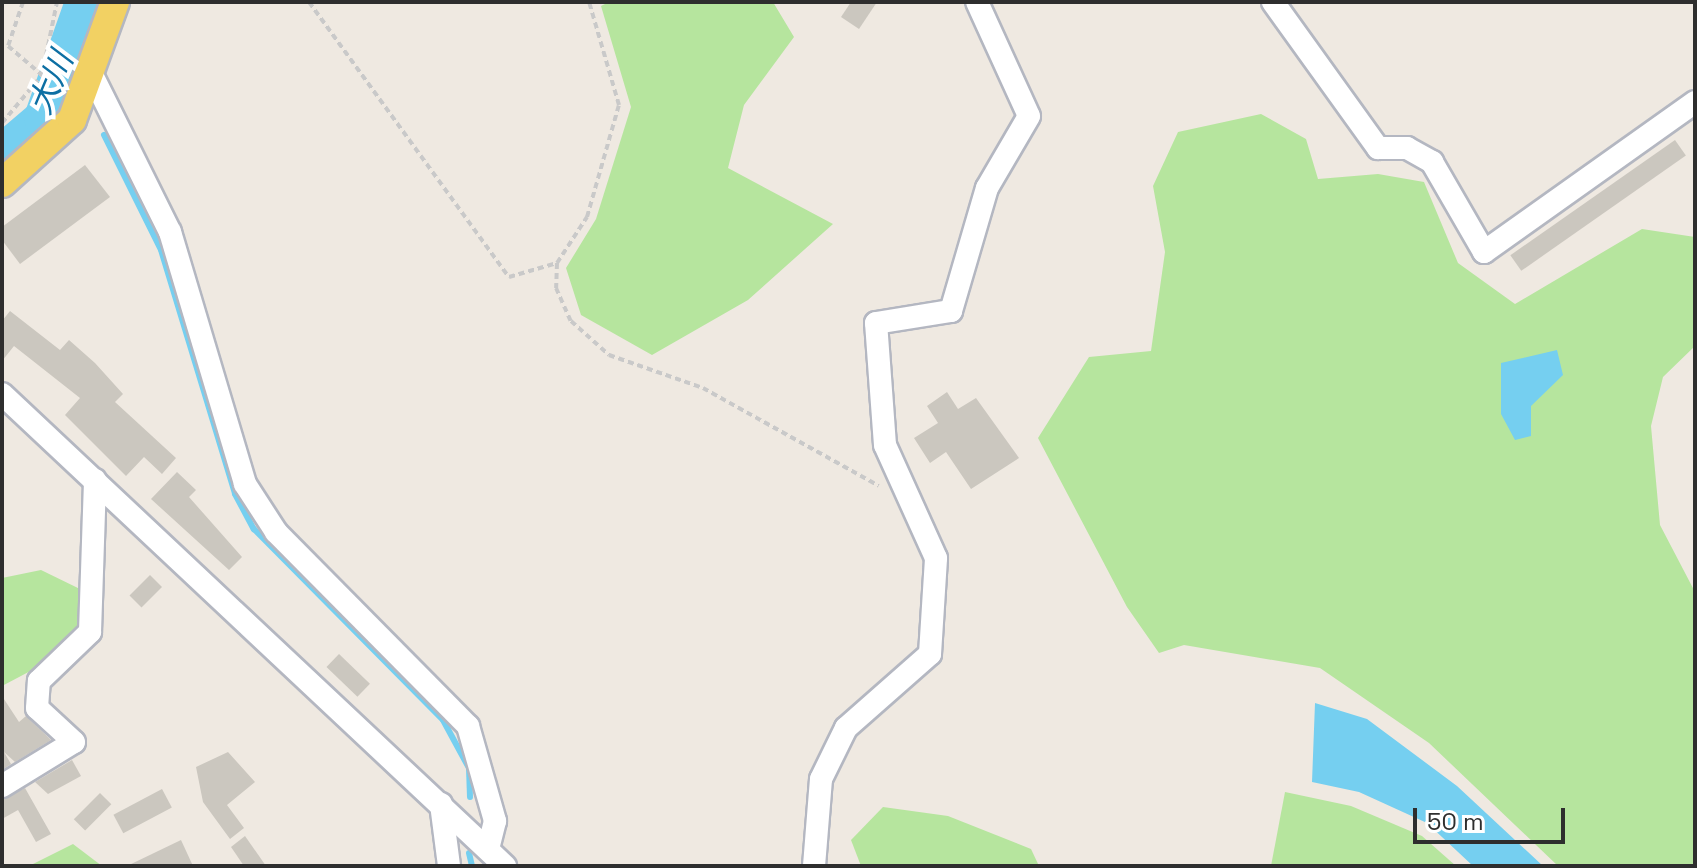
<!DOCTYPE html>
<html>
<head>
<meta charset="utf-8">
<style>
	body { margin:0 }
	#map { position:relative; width:1697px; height:868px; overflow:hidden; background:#efe9e1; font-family:"Space Grotesk","Noto Sans JP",sans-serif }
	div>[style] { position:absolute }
	.green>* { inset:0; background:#b6e59e }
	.water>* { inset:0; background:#75cff0 }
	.stream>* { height:6px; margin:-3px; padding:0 3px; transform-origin:3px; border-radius:3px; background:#75cff0 }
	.river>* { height:36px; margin:-18px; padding:0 18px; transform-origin:18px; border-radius:18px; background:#75cff0 }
	.building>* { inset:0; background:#cbc7bf; transform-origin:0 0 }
	.path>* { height:4px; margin-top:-2px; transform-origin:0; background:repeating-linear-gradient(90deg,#c9c9c9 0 6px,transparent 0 10px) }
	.roads { filter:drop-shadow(2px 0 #b4b7c1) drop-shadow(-2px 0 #b4b7c1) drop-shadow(0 2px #b4b7c1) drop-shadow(0 -2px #b4b7c1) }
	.minor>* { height:22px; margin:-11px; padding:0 11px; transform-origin:11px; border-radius:11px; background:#fff }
	.major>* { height:28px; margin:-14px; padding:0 14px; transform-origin:14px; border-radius:14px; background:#f2d163 }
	span { translate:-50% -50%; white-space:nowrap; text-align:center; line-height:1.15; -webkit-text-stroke:8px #fff; paint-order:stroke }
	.water-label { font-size:32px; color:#0d6fa3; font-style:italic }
	.frame { position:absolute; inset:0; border:4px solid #2e2e2e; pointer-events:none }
	.scale { position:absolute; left:1413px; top:808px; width:152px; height:36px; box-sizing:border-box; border:4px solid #2e2e2e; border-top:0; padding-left:10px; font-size:24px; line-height:28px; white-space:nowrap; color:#2e2e2e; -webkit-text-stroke:6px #fff; paint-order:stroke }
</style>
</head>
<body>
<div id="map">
	<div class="green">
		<div style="clip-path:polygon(609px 2px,773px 2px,794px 37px,744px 105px,728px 168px,833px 224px,748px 300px,652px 355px,581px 315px,566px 268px,596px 219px,631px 107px,601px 6px)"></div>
		<div style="clip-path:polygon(1261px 114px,1306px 139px,1318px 179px,1378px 174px,1424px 182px,1458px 263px,1515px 304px,1642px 229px,1695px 237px,1695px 346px,1663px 377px,1651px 426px,1660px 525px,1695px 592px,1695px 866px,1558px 866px,1429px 743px,1320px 668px,1184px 645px,1159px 653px,1127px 607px,1038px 438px,1089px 357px,1151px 351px,1165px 252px,1153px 186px,1178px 132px)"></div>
		<div style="clip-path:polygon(41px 570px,82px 590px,79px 629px,38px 667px,2px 686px,2px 578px)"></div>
		<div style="clip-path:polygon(1285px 792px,1351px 806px,1422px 836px,1456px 866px,1271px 866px)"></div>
		<div style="clip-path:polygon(883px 807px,948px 816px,1031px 849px,1039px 866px,861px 866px,851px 840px)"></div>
		<div style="clip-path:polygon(73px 844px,102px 866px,29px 866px)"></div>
	</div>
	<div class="water">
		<div style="clip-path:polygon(1557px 350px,1563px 375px,1531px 406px,1531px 436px,1515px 440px,1501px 414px,1501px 363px)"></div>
		<div style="clip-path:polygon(1315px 703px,1367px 719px,1457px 786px,1543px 866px,1473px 866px,1427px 823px,1359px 792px,1312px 782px)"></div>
	</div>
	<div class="stream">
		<div style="left:104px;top:135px;width:128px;rotate:63.6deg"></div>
		<div style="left:161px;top:250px;width:255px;rotate:73.1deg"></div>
		<div style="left:235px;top:494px;width:40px;rotate:62deg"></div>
		<div style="left:254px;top:529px;width:269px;rotate:45.3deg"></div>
		<div style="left:443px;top:720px;width:55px;rotate:61.6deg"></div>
		<div style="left:469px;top:768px;width:29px;rotate:88deg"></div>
		<div style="left:469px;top:853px;width:13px;rotate:77deg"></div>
	</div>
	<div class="river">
		<div style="left:2px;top:152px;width:52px;rotate:-40.4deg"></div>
		<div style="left:42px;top:118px;width:123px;rotate:-70.5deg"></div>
	</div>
	<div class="building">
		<div style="clip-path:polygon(851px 2px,877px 2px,859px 29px,841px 17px)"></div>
		<div style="left:1675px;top:140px;width:19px;height:201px;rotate:55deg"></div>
		<div style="clip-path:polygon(85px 165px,110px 197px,20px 264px,2px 240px,2px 227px)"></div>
		<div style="clip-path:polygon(10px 311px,60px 350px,69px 340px,95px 363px,123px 394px,115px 402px,176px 458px,162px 474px,144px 457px,126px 476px,65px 415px,80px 398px,14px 346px,2px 361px,2px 321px)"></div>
		<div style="clip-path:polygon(947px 392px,958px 409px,976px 398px,1019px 458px,971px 489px,946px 452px,930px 463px,914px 438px,938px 423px,927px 406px)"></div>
		<div style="clip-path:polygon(177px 472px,196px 490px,189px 497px,242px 557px,229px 570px,151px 499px)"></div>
		<div style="left:150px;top:575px;width:17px;height:29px;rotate:45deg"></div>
		<div style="left:339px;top:654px;width:43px;height:18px;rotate:44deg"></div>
		<div style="clip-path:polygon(2px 696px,19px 722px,26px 716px,51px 740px,15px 762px,4px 752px,11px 764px,2px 770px)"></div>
		<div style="clip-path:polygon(228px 752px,255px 782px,227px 805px,244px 828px,230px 839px,203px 802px,196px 767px)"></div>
		<div style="clip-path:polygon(72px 760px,81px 776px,48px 794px,35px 782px)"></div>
		<div style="clip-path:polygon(25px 788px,51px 834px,36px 842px,18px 810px,2px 819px,2px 800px)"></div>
		<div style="left:162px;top:789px;width:21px;height:55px;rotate:62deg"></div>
		<div style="left:100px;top:793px;width:16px;height:37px;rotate:45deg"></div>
		<div style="clip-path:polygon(245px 836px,266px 866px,244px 866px,231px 847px)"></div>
		<div style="clip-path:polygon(181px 840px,193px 866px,127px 866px)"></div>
	</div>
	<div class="path">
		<div style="left:23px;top:2px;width:46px;rotate:108.8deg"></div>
		<div style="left:8px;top:46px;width:45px;rotate:40.5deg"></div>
		<div style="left:309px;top:2px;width:340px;rotate:54deg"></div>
		<div style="left:509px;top:277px;width:50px;rotate:-16.3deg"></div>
		<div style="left:557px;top:263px;width:55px;rotate:-56.9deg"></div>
		<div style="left:587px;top:217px;width:116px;rotate:-74.1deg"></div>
		<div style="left:619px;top:105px;width:107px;rotate:-106.2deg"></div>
		<div style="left:2px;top:123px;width:62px;rotate:-50.2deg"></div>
		<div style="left:42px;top:75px;width:75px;rotate:-78.4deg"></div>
		<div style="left:557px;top:263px;width:25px;rotate:92deg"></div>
		<div style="left:556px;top:288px;width:36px;rotate:66deg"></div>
		<div style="left:571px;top:321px;width:51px;rotate:41.8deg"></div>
		<div style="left:609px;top:355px;width:100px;rotate:19.3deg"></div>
		<div style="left:703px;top:388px;width:201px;rotate:29.1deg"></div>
	</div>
	<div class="roads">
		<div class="minor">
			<div style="left:1273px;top:2px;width:180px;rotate:54.3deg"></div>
			<div style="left:1378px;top:148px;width:29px"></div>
			<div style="left:1407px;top:148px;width:29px;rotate:29deg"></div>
			<div style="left:1432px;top:162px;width:104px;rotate:60deg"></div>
			<div style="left:1484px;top:252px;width:259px;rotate:-35.4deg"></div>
			<div style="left:91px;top:73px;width:178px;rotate:63.6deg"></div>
			<div style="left:170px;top:232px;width:263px;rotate:73.4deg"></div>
			<div style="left:245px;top:484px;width:57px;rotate:57.1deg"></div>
			<div style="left:276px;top:532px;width:273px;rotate:45.3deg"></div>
			<div style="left:468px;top:726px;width:99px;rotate:74.1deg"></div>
			<div style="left:495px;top:821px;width:29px;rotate:104deg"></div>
			<div style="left:2px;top:394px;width:690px;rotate:43.18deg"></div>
			<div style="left:2px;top:786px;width:84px;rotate:-31.4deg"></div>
			<div style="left:74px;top:742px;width:50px;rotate:-137.4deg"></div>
			<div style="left:37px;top:708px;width:27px;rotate:-86deg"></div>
			<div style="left:39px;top:681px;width:71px;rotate:-43.9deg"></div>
			<div style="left:90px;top:632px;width:152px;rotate:-88.1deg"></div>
			<div style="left:441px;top:804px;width:63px;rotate:82.6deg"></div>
			<div style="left:814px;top:866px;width:87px;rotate:-85.4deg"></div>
			<div style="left:821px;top:779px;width:57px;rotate:-63.9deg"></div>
			<div style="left:846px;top:728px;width:112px;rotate:-41.4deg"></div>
			<div style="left:930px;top:654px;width:96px;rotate:-86.4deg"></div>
			<div style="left:936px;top:558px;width:124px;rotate:-114.3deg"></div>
			<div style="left:885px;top:445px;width:122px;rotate:-94.2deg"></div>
			<div style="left:876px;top:323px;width:76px;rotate:-9.1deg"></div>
			<div style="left:951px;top:311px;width:128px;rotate:-73.7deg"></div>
			<div style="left:987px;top:188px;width:83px;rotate:-59.7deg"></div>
			<div style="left:1029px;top:116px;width:125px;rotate:-114.5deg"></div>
		</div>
		<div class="major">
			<div style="left:2px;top:183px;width:94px;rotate:-42deg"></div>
			<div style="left:72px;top:120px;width:126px;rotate:-70deg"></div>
		</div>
	</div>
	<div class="water-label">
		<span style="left:51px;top:83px;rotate:-67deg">大川</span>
	</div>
	<div class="frame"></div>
	<div class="scale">50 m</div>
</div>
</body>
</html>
